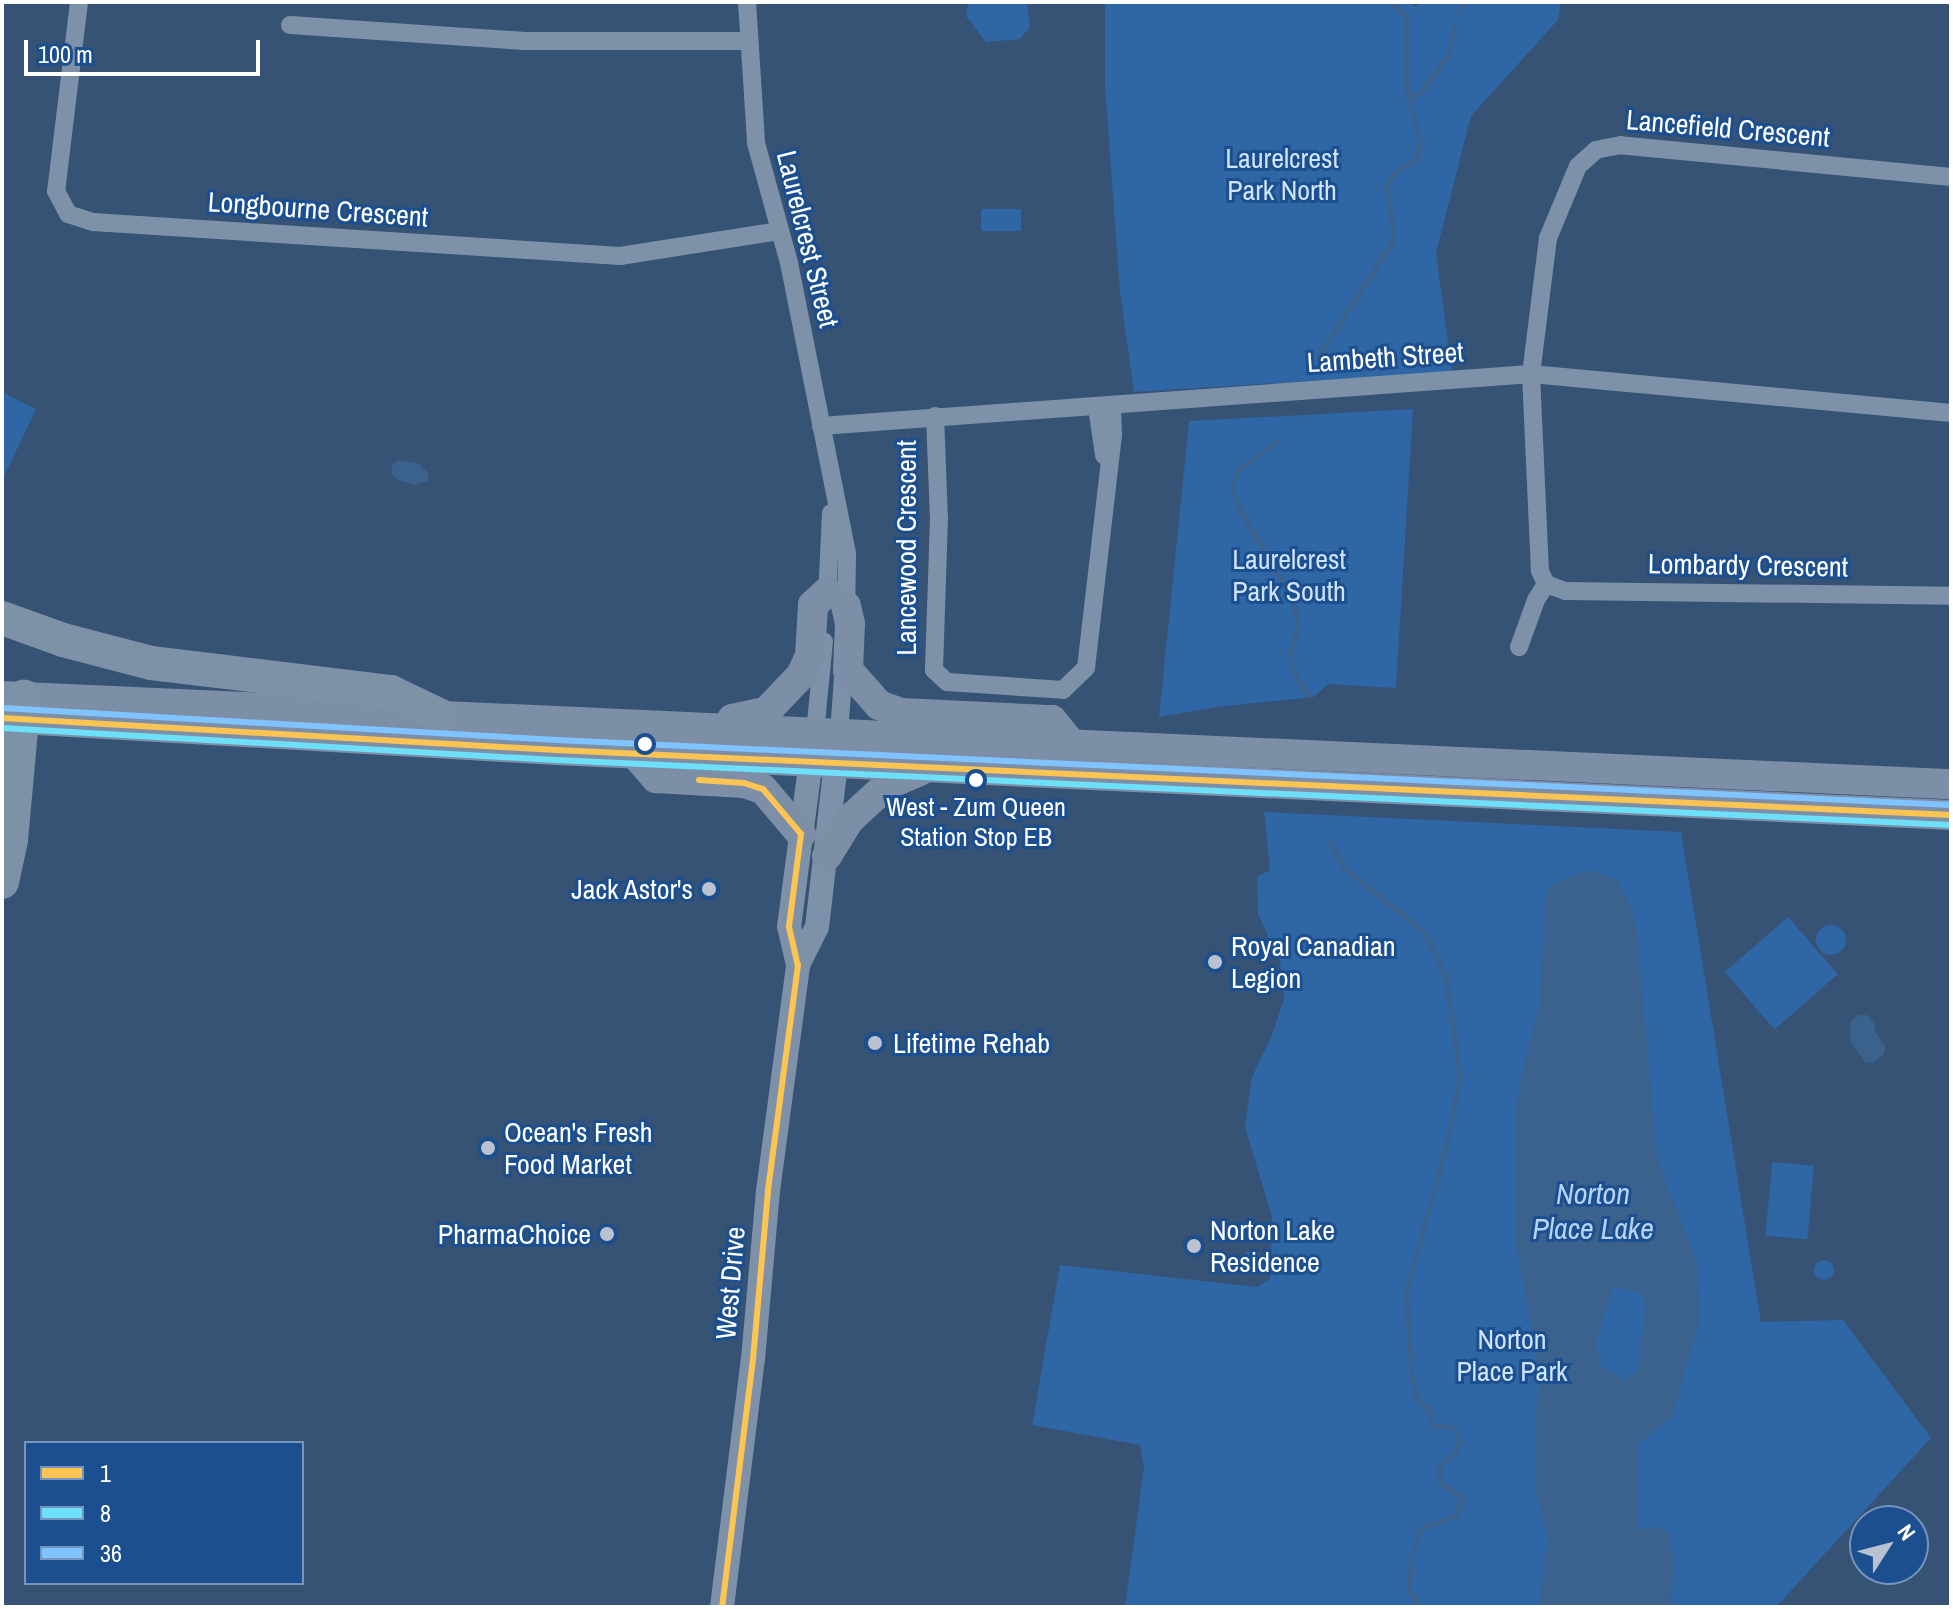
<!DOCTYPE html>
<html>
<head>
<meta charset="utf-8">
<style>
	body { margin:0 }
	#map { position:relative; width:1953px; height:1609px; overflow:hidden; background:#365274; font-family:"Archivo Narrow",sans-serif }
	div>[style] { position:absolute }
	.green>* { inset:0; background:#2f66a5; transform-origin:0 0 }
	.round { border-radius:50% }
	.water>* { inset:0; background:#3b618d }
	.stream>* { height:5px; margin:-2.5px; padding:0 2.5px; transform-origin:2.5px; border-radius:2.5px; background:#3b618d }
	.minor>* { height:18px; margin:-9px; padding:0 9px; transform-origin:9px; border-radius:9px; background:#7d92a8 }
	.tertiary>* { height:24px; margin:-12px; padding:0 12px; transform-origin:12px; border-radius:12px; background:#7d92a8 }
	.primary>* { height:30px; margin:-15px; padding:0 15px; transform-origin:15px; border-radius:15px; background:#7d8ea7 }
	.motorway>* { height:34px; margin:-17px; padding:0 17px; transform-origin:17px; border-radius:17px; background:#7e92a7 }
	.bus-1>* { height:6px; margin:-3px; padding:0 3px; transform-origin:3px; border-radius:3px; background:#fcc553 }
	.bus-2>* { height:6px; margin:-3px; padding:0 3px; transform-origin:3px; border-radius:3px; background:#6ddff8 }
	.bus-3>* { height:6px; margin:-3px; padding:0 3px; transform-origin:3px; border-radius:3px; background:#80c4ff }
	.dots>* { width:22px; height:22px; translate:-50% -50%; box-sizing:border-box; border:4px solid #1b4f8f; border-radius:50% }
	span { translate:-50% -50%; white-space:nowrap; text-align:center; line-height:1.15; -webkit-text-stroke:6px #1b4f8f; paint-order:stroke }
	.bus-label { font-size:26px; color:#fff }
	.street-label { font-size:28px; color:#fff }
	.park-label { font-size:28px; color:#cfe3fa }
	.poi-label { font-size:28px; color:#fff }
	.right { translate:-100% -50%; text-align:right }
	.left { translate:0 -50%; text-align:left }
	.water-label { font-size:30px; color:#b5d3f5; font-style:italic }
	.frame { position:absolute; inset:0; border:4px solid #fff; pointer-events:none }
	.legend { position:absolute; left:24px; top:1441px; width:280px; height:144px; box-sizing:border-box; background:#1b4f8f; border:2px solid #7695bc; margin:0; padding:10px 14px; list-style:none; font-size:24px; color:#fff }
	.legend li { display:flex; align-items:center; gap:16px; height:40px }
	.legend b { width:40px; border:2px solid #7695bc }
	.north { position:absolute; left:1849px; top:1505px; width:80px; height:80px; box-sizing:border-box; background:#1b4f8f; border:2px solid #7695bc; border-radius:50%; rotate:54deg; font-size:22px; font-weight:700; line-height:32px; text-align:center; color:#fff }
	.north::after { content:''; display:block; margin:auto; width:28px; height:36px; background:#b9c2ce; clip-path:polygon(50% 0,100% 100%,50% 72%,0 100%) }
	.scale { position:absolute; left:24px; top:40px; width:236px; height:36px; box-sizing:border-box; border:4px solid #fff; border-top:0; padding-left:10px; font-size:24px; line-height:28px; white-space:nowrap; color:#fff; -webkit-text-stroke:6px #1b4f8f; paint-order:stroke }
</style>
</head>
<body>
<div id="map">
	<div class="green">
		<div style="clip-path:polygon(968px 2px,1027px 2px,1030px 27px,1020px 39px,986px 42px,966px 16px)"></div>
		<div style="clip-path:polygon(1105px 2px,1409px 2px,1416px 7px,1420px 2px,1561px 2px,1558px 20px,1471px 116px,1436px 253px,1452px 372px,1134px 392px,1120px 292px,1105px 87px)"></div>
		<div style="left:981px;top:209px;width:40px;height:22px"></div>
		<div style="clip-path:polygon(2px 392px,36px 409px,2px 481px)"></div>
		<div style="clip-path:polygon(1413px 409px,1396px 688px,1328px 684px,1314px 697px,1217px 707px,1159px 717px,1189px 421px)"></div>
		<div style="clip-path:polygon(1264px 812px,1681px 832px,1761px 1322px,1843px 1320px,1931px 1438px,1776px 1607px,1125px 1607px,1144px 1467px,1140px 1445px,1032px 1425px,1060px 1265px,1256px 1287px,1270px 1279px,1272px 1217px,1245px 1127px,1252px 1077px,1272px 1035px,1284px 999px,1280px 962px,1258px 914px,1257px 877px,1270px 870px)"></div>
		<div style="left:1788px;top:917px;width:76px;height:84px;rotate:49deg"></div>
		<div class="round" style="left:1816px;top:925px;width:30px;height:30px"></div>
		<div style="left:1772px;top:1162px;width:42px;height:74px;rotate:5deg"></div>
		<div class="round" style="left:1240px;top:1251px;width:24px;height:24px"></div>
		<div class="round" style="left:1814px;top:1260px;width:20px;height:20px"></div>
	</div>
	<div class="water">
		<div style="clip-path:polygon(398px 460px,418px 463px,428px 472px,428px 481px,415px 485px,398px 480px,391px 474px,392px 465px)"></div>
		<div style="clip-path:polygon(evenodd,1587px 870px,1618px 879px,1636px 922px,1657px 1159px,1697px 1262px,1699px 1322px,1672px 1417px,1638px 1444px,1638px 1531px,1650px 1527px,1668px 1531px,1674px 1561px,1671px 1607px,1539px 1607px,1548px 1539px,1536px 1490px,1535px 1425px,1540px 1376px,1515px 1239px,1515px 1119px,1520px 1082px,1539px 1007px,1547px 887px,1587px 870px,1613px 1287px,1640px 1292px,1646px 1305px,1638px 1371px,1625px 1381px,1601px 1366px,1596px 1343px,1613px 1287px)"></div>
		<div style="clip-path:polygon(1859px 1015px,1867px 1015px,1875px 1024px,1875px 1032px,1885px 1046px,1884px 1054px,1873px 1063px,1865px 1062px,1850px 1041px,1851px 1021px)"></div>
	</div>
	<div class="stream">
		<div style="left:1459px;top:12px;width:12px;rotate:-59deg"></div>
		<div style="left:1410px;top:98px;width:15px;rotate:-32deg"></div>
		<div style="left:1423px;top:90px;width:43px;rotate:-54.5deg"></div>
		<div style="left:1448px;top:55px;width:29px;rotate:-78deg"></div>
		<div style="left:1319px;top:355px;width:138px;rotate:-57.1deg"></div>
		<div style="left:1394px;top:239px;width:55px;rotate:-98.4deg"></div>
		<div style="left:1386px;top:185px;width:19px;rotate:-54deg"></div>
		<div style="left:1397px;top:170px;width:23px;rotate:-31deg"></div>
		<div style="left:1417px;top:158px;width:17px;rotate:-83deg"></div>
		<div style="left:1419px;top:141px;width:58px;rotate:-102.8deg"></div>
		<div style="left:1406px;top:84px;width:67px;rotate:-90deg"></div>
		<div style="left:1406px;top:17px;width:21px;rotate:-135deg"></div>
		<div style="left:1277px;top:441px;width:49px;rotate:143.4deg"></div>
		<div style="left:1238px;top:470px;width:18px;rotate:109deg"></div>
		<div style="left:1232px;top:487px;width:25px;rotate:72deg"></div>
		<div style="left:1240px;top:511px;width:95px;rotate:58.8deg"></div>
		<div style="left:1289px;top:592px;width:34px;rotate:73deg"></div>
		<div style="left:1299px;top:624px;width:29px;rotate:108deg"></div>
		<div style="left:1290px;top:652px;width:18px;rotate:84deg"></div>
		<div style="left:1292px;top:670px;width:30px;rotate:57deg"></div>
		<div style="left:1330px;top:842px;width:30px;rotate:62deg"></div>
		<div style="left:1344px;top:868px;width:104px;rotate:38.7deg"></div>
		<div style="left:1425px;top:933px;width:46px;rotate:64deg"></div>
		<div style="left:1445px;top:974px;width:103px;rotate:81.6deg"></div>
		<div style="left:1460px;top:1076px;width:70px;rotate:101.5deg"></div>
		<div style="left:1446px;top:1145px;width:152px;rotate:105.2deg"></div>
		<div style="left:1406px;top:1292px;width:89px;rotate:86.1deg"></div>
		<div style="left:1412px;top:1381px;width:19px;rotate:74deg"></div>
		<div style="left:1417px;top:1399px;width:18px;rotate:43deg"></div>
		<div style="left:1430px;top:1411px;width:14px;rotate:86deg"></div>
		<div style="left:1431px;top:1425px;width:22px;rotate:5deg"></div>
		<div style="left:1453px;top:1427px;width:15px;rotate:62deg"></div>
		<div style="left:1460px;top:1440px;width:13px;rotate:113deg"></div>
		<div style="left:1455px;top:1452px;width:21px;rotate:137deg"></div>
		<div style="left:1440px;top:1466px;width:16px;rotate:94deg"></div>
		<div style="left:1439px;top:1482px;width:28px;rotate:35deg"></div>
		<div style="left:1462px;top:1498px;width:18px;rotate:109deg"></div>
		<div style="left:1456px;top:1515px;width:39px;rotate:159deg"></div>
		<div style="left:1420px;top:1529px;width:29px;rotate:108deg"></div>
		<div style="left:1411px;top:1557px;width:33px;rotate:93deg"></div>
		<div style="left:1409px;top:1590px;width:20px;rotate:57deg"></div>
	</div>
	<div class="minor">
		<div style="left:79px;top:2px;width:190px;rotate:96.9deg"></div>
		<div style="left:56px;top:191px;width:26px;rotate:62deg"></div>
		<div style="left:68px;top:214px;width:26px;rotate:18deg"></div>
		<div style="left:93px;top:222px;width:528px;rotate:3.69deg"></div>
		<div style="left:620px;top:256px;width:161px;rotate:-8.9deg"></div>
		<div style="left:747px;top:2px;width:141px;rotate:86.3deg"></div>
		<div style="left:756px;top:143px;width:124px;rotate:74.6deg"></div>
		<div style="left:789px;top:263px;width:296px;rotate:78.7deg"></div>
		<div style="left:847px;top:553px;width:64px;rotate:90.9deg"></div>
		<div style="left:290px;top:25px;width:233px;rotate:3.9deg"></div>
		<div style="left:522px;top:41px;width:226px"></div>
		<div style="left:1951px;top:177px;width:332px;rotate:-174.5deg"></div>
		<div style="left:1621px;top:145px;width:25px;rotate:169deg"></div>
		<div style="left:1596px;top:150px;width:24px;rotate:138deg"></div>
		<div style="left:1578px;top:166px;width:78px;rotate:112.6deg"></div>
		<div style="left:1548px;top:238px;width:137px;rotate:97.1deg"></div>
		<div style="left:1531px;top:374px;width:197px;rotate:87.4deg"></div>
		<div style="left:1540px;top:571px;width:14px;rotate:65deg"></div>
		<div style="left:1546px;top:584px;width:20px;rotate:20deg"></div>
		<div style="left:1565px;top:591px;width:386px;rotate:0.7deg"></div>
		<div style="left:1097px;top:407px;width:49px;rotate:81.7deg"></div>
		<div style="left:935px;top:416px;width:102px;rotate:87.8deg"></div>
		<div style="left:939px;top:518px;width:152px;rotate:91.9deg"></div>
		<div style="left:934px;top:670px;width:18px;rotate:43deg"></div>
		<div style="left:947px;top:682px;width:116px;rotate:3.9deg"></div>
		<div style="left:1063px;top:690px;width:32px;rotate:-44deg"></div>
		<div style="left:1086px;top:668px;width:235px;rotate:-83.4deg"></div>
		<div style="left:1113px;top:435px;width:28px;rotate:-92deg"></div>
		<div style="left:821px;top:426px;width:712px;rotate:-4.19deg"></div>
		<div style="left:1531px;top:374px;width:422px;rotate:5.3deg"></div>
		<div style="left:827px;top:600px;width:87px;rotate:-87.4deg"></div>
		<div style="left:1519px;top:647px;width:50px;rotate:-70.1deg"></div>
		<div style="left:1536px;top:600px;width:19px;rotate:-58deg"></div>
		<div style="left:815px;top:733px;width:92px;rotate:-84.4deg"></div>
		<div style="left:839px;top:734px;width:72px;rotate:-86deg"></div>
	</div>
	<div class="tertiary">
		<div style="left:798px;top:965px;width:42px;rotate:-63.4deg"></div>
		<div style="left:817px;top:927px;width:183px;rotate:-83.4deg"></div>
		<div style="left:722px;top:1607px;width:250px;rotate:-82.9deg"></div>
		<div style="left:753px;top:1359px;width:169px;rotate:-84.9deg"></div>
		<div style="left:768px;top:1191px;width:228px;rotate:-82.4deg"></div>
		<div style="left:798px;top:965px;width:39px;rotate:-103deg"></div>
		<div style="left:789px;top:927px;width:185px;rotate:-82.5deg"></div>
	</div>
	<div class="primary">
		<div style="left:846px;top:606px;width:18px;rotate:77deg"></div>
		<div style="left:850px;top:624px;width:46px;rotate:92.5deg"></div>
		<div style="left:848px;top:670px;width:47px;rotate:48.5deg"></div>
		<div style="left:879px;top:705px;width:23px;rotate:20deg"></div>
		<div style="left:901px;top:713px;width:151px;rotate:2.7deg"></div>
		<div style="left:1052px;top:720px;width:32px;rotate:51deg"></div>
		<div style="left:2px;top:696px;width:1951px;rotate:2.59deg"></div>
		<div style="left:2px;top:718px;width:555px;rotate:3.31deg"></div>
		<div style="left:556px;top:750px;width:1397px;rotate:2.67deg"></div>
		<div style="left:732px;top:719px;width:35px;rotate:-12deg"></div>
		<div style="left:766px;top:712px;width:51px;rotate:-46.6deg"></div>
		<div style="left:801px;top:675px;width:21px;rotate:-65deg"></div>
		<div style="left:810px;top:656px;width:51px;rotate:-86.6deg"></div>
		<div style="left:813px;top:605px;width:19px;rotate:-43deg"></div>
		<div style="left:635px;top:754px;width:32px;rotate:49deg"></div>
		<div style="left:656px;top:778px;width:88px;rotate:3.3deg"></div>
		<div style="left:744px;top:783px;width:20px;rotate:18deg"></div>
		<div style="left:763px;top:789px;width:59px;rotate:49.8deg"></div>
		<div style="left:827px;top:856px;width:42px;rotate:-58.6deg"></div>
		<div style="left:849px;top:820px;width:52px;rotate:-42.6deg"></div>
		<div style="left:887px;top:785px;width:36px;rotate:-23deg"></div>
	</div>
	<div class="motorway">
		<div style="left:2px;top:618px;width:65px;rotate:19.8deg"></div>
		<div style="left:63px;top:640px;width:91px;rotate:14.6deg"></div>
		<div style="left:151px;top:663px;width:242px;rotate:6.9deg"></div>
		<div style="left:391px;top:692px;width:55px;rotate:25.6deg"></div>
		<div style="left:2px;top:882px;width:43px;rotate:-77.9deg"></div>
		<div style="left:11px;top:840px;width:144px;rotate:-84.8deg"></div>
	</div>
	<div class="bus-1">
		<div style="left:2px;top:718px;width:555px;rotate:3.31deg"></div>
		<div style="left:556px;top:750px;width:1397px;rotate:2.67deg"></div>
		<div style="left:699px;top:780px;width:45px;rotate:3.8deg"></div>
		<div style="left:744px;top:783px;width:20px;rotate:18deg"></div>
		<div style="left:763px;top:789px;width:59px;rotate:49.8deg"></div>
		<div style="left:801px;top:834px;width:94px;rotate:97.4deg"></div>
		<div style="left:789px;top:927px;width:39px;rotate:77deg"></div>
		<div style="left:798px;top:965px;width:228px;rotate:97.6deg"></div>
		<div style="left:768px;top:1191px;width:169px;rotate:95.1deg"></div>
		<div style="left:753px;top:1359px;width:250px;rotate:97.1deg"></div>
	</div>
	<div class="bus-2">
		<div style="left:2px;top:728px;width:555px;rotate:3.31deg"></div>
		<div style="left:556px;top:760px;width:1397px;rotate:2.67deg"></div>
	</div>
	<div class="bus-3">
		<div style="left:3px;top:708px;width:555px;rotate:3.31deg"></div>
		<div style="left:557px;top:740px;width:1396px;rotate:2.67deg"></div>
	</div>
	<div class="dots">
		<div style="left:645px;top:744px;background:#fff"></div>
		<div style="left:976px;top:780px;background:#fff"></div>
		<div style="left:709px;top:889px;background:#b9c2ce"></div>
		<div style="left:1215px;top:962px;background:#b9c2ce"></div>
		<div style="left:875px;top:1043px;background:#b9c2ce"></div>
		<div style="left:488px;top:1148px;background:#b9c2ce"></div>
		<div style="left:607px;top:1234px;background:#b9c2ce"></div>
		<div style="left:1194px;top:1246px;background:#b9c2ce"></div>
	</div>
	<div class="bus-label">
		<span style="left:976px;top:822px">West - Zum Queen<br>Station Stop EB</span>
	</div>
	<div class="street-label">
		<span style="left:1728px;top:128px;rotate:5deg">Lancefield Crescent</span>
		<span style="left:318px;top:209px;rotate:4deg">Longbourne Crescent</span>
		<span style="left:808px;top:239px;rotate:76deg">Laurelcrest Street</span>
		<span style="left:1385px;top:357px;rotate:-4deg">Lambeth Street</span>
		<span style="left:906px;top:548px;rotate:-90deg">Lancewood Crescent</span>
		<span style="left:1748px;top:565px;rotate:1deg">Lombardy Crescent</span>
		<span style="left:730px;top:1283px;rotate:-85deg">West Drive</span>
	</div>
	<div class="park-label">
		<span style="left:1282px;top:174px">Laurelcrest<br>Park North</span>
		<span style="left:1289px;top:575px">Laurelcrest<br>Park South</span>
		<span style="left:1512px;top:1355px">Norton<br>Place Park</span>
	</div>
	<div class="poi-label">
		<span class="right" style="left:693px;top:889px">Jack Astor's</span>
		<span class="left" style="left:1231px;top:962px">Royal Canadian<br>Legion</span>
		<span class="left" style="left:893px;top:1043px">Lifetime Rehab</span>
		<span class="left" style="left:504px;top:1148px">Ocean's Fresh<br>Food Market</span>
		<span class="left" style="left:1210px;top:1246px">Norton Lake<br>Residence</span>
		<span class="right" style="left:591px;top:1234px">PharmaChoice</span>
	</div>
	<div class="water-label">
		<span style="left:1593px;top:1210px">Norton<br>Place Lake</span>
	</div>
	<div class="frame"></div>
	<ul class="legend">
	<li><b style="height:10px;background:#fcc553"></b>1</li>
	<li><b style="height:10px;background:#6ddff8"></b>8</li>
	<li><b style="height:10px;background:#80c4ff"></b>36</li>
	</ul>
	<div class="north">N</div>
	<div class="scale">100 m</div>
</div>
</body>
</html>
